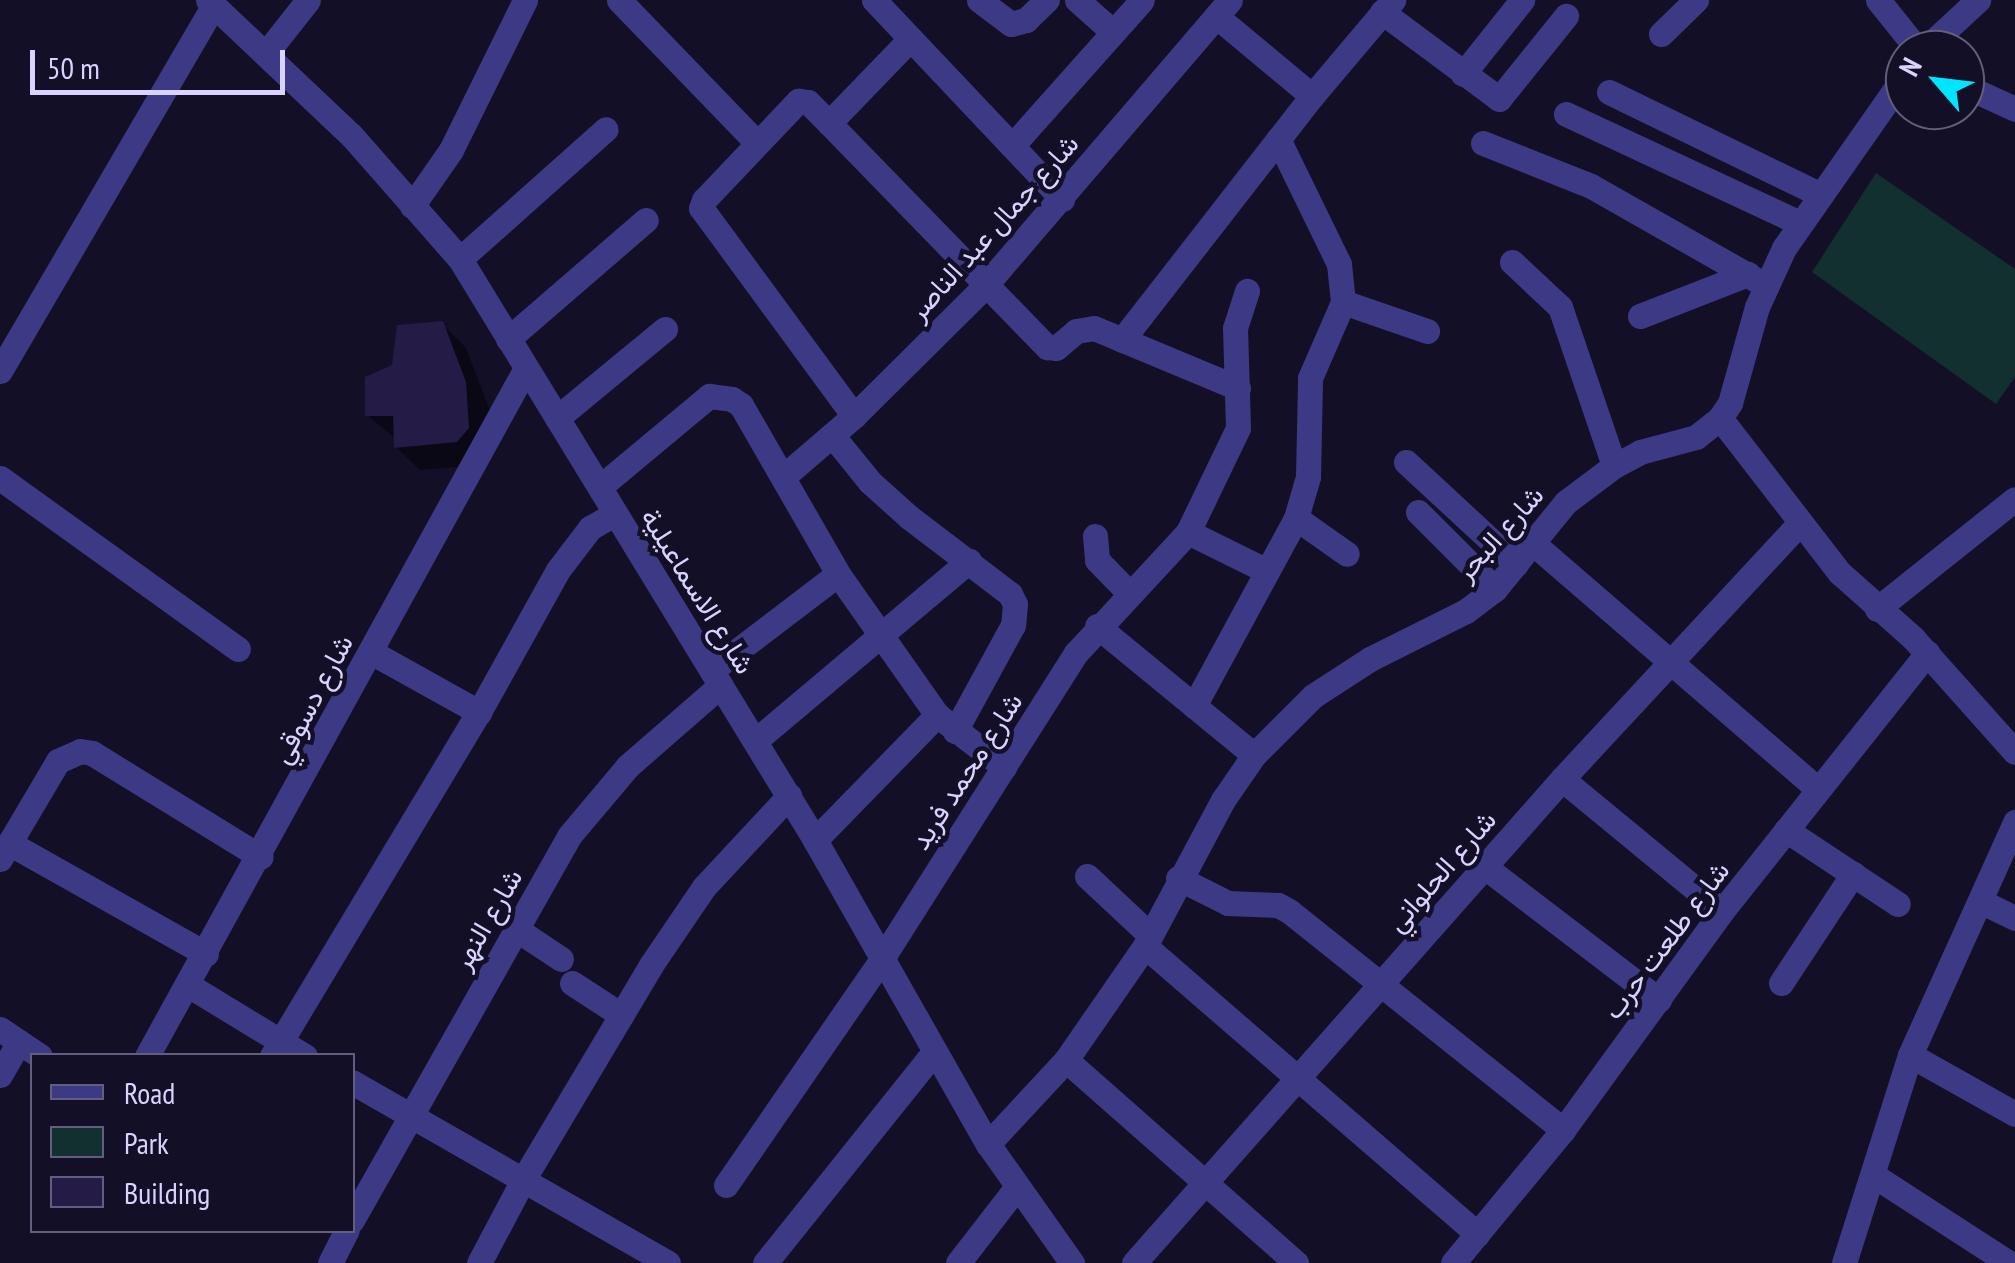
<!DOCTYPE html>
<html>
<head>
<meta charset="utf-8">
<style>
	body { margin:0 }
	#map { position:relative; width:2015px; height:1263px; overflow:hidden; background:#130f26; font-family:"PT Sans Narrow",Vazirmatn,sans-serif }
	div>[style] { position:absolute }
	.green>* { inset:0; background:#12302f }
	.shadow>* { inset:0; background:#0007 }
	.building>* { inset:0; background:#241b47 }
	.minor>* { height:25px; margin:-12.5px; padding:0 12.5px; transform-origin:12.5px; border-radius:12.5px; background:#3d3a85 }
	span { translate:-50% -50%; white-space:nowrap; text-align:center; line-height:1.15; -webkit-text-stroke:9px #130f26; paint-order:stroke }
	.street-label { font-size:28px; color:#d9d4ff }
	.legend { position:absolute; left:30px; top:1053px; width:325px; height:180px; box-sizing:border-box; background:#130f26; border:2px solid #625e7d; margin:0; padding:12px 18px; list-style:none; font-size:30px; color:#d9d4ff }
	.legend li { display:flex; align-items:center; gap:20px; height:50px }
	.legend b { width:50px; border:2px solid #625e7d }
	.north { position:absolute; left:1885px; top:30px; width:100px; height:100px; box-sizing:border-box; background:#130f26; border:2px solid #625e7d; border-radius:50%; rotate:298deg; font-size:28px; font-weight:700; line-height:40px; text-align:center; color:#d9d4ff }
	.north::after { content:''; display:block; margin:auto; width:35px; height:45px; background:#00e5ff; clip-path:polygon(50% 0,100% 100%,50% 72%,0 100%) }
	.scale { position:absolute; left:30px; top:50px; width:255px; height:45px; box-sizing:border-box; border:5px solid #d9d4ff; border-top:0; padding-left:12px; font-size:30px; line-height:35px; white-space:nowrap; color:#d9d4ff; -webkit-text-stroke:8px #130f26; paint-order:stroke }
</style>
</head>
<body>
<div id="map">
	<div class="green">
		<div style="clip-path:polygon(1876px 173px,2015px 269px,2015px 377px,1996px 404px,1812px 272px)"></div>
	</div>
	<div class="shadow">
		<div style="clip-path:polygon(442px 324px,466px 348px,489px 408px,491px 452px,481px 465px,420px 470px,396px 447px,396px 439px,367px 415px,394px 367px)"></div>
	</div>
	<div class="building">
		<div style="clip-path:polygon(443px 321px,466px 382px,469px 428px,457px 442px,394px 448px,393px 416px,365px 416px,365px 377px,392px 365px,397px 325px)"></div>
	</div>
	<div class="minor">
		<div style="left:208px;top:0;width:197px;rotate:43.4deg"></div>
		<div style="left:351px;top:135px;width:165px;rotate:48.7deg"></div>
		<div style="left:460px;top:259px;width:681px;rotate:58.57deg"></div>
		<div style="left:815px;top:840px;width:350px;rotate:60.4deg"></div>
		<div style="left:988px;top:1144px;width:146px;rotate:54.8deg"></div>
		<div style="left:619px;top:0;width:199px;rotate:46deg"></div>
		<div style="left:874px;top:0;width:274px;rotate:46.6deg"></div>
		<div style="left:979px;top:0;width:40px;rotate:37deg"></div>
		<div style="left:1011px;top:24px;width:16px;rotate:-15deg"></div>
		<div style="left:1026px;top:20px;width:29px;rotate:-44deg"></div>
		<div style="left:1077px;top:0;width:48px;rotate:41.6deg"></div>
		<div style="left:1878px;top:0;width:64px;rotate:51.3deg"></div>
		<div style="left:1382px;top:12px;width:146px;rotate:36.6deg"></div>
		<div style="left:1499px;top:99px;width:107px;rotate:-51.1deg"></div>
		<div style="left:1216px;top:16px;width:125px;rotate:39.8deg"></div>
		<div style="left:1661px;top:34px;width:49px;rotate:-44.2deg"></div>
		<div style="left:1924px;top:50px;width:74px;rotate:-42.8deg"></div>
		<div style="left:267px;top:52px;width:66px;rotate:-51.7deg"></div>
		<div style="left:1463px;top:74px;width:95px;rotate:-51.4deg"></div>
		<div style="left:1965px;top:86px;width:55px;rotate:24.7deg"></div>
		<div style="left:1609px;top:92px;width:233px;rotate:25.9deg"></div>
		<div style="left:1566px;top:114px;width:258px;rotate:25deg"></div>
		<div style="left:829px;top:123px;width:117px;rotate:-46deg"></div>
		<div style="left:1483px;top:143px;width:116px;rotate:21.7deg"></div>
		<div style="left:1591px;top:186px;width:202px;rotate:29.6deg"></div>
		<div style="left:1012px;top:146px;width:195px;rotate:-48.3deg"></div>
		<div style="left:412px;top:206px;width:68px;rotate:-55.1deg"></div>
		<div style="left:451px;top:150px;width:167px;rotate:-63.7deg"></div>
		<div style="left:460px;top:259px;width:195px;rotate:-41.7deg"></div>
		<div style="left:1512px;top:262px;width:66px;rotate:43.2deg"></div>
		<div style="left:1560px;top:307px;width:168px;rotate:71.2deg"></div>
		<div style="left:1343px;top:302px;width:89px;rotate:19deg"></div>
		<div style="left:1640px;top:316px;width:116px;rotate:-21.3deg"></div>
		<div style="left:508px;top:339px;width:182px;rotate:-40.8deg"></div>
		<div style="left:1122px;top:340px;width:309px;rotate:-52.1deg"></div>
		<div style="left:1312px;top:96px;width:126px;rotate:-49.8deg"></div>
		<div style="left:0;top:371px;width:424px;rotate:-59.7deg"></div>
		<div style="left:854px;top:416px;width:258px;rotate:-126.3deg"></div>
		<div style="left:701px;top:208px;width:9px;rotate:-69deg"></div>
		<div style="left:704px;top:200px;width:137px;rotate:-46.5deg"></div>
		<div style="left:798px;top:101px;width:10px;rotate:6deg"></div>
		<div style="left:808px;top:102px;width:30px;rotate:45deg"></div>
		<div style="left:829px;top:123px;width:313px;rotate:45.8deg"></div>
		<div style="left:1047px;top:347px;width:9px;rotate:6deg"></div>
		<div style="left:1056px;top:348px;width:26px;rotate:-40deg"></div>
		<div style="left:1076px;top:331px;width:18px;rotate:-9deg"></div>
		<div style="left:1094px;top:328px;width:156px;rotate:22.6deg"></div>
		<div style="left:557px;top:418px;width:140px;rotate:-39.5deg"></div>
		<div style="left:1720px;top:418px;width:196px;rotate:52.3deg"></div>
		<div style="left:1840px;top:573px;width:98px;rotate:41.7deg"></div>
		<div style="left:1913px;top:638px;width:153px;rotate:48.2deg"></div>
		<div style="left:832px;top:435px;width:60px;rotate:51deg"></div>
		<div style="left:870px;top:482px;width:52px;rotate:41.9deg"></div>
		<div style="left:909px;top:517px;width:127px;rotate:37.3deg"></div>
		<div style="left:1010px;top:594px;width:11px;rotate:63deg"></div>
		<div style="left:1015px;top:604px;width:21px;rotate:95deg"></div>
		<div style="left:1013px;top:625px;width:121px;rotate:118.7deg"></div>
		<div style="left:1406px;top:462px;width:150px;rotate:42.8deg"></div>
		<div style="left:783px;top:477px;width:94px;rotate:-40.7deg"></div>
		<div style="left:854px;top:416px;width:183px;rotate:-44.8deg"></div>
		<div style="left:984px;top:287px;width:378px;rotate:-49.4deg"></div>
		<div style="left:0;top:478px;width:293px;rotate:35.7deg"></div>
		<div style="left:601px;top:486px;width:141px;rotate:-39.8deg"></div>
		<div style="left:709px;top:396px;width:23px;rotate:7deg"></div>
		<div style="left:732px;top:399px;width:11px;rotate:34deg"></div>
		<div style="left:741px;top:405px;width:195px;rotate:60.1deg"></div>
		<div style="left:838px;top:574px;width:172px;rotate:54.9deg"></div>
		<div style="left:937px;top:715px;width:85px;rotate:37.8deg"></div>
		<div style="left:1418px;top:512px;width:109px;rotate:45deg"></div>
		<div style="left:1296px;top:518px;width:62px;rotate:35.2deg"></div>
		<div style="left:1188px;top:532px;width:88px;rotate:26.3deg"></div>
		<div style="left:1095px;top:536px;width:24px;rotate:85deg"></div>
		<div style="left:1097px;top:560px;width:47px;rotate:45.9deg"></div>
		<div style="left:1535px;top:545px;width:374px;rotate:40.8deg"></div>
		<div style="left:1877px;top:609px;width:176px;rotate:-38.6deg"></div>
		<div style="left:1097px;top:626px;width:203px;rotate:39.4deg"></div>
		<div style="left:371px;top:652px;width:124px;rotate:29.1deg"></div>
		<div style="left:712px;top:670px;width:158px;rotate:-37.3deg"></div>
		<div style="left:1194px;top:706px;width:214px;rotate:-61.5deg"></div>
		<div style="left:1296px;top:518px;width:43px;rotate:-73.7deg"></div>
		<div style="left:1308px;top:477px;width:99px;rotate:-88.8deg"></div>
		<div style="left:1310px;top:378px;width:83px;rotate:-66.5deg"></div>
		<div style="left:1343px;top:302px;width:38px;rotate:-96deg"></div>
		<div style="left:1339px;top:264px;width:139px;rotate:-116deg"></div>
		<div style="left:755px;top:741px;width:280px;rotate:-40.1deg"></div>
		<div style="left:1562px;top:779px;width:207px;rotate:39.5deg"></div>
		<div style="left:1786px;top:830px;width:134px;rotate:33.5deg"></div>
		<div style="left:815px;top:840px;width:175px;rotate:-45.7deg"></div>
		<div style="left:9px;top:843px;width:226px;rotate:29.4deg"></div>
		<div style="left:0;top:859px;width:114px;rotate:-59.4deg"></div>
		<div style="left:58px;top:761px;width:24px;rotate:-24deg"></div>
		<div style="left:80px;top:751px;width:12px;rotate:9deg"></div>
		<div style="left:92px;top:753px;width:198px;rotate:31.6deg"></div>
		<div style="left:1485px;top:867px;width:219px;rotate:37.4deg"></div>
		<div style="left:1087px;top:876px;width:86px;rotate:43.1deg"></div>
		<div style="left:1178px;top:878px;width:56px;rotate:26.6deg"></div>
		<div style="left:1228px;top:903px;width:50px;rotate:2.3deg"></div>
		<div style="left:1278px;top:905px;width:13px;rotate:29deg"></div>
		<div style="left:1289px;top:911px;width:351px;rotate:38.6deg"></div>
		<div style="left:1980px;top:901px;width:39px;rotate:26deg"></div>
		<div style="left:516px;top:929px;width:54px;rotate:33.7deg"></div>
		<div style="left:1145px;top:946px;width:440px;rotate:40.9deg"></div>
		<div style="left:572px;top:983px;width:59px;rotate:33.1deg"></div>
		<div style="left:1781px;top:983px;width:131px;rotate:-56.6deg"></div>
		<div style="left:188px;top:985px;width:137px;rotate:31.3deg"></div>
		<div style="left:0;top:1029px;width:48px;rotate:34deg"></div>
		<div style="left:1910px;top:1055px;width:120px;rotate:29.3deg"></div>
		<div style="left:147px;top:1056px;width:785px;rotate:-61.15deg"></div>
		<div style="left:272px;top:1056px;width:401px;rotate:-59deg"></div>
		<div style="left:479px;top:712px;width:162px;rotate:-60.9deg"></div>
		<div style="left:558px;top:570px;width:53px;rotate:-52.7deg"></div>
		<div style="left:590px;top:528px;width:28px;rotate:-30deg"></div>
		<div style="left:1066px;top:1060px;width:307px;rotate:41.4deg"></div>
		<div style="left:0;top:1075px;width:38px;rotate:-60deg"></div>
		<div style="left:352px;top:1082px;width:364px;rotate:29.8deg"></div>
		<div style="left:988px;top:1144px;width:115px;rotate:-47.1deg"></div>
		<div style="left:1066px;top:1060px;width:139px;rotate:-55.3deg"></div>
		<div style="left:1145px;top:946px;width:166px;rotate:-61.9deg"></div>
		<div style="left:1223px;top:800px;width:55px;rotate:-55.4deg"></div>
		<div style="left:1254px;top:755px;width:83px;rotate:-45deg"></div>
		<div style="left:1313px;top:696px;width:68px;rotate:-33deg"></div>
		<div style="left:1370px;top:659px;width:107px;rotate:-26.6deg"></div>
		<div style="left:1466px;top:611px;width:36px;rotate:-37deg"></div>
		<div style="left:1495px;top:589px;width:112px;rotate:-50.8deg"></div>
		<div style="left:1566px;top:502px;width:60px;rotate:-36.9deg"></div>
		<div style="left:1614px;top:466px;width:30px;rotate:-28deg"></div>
		<div style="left:1640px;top:452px;width:58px;rotate:-15deg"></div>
		<div style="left:1696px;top:437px;width:31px;rotate:-38deg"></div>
		<div style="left:1720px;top:418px;width:18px;rotate:-56deg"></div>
		<div style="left:1730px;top:403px;width:100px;rotate:-74.3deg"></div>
		<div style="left:1757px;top:307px;width:65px;rotate:-65.4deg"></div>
		<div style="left:1784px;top:248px;width:211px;rotate:-55deg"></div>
		<div style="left:1873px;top:1175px;width:162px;rotate:32.9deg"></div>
		<div style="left:726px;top:1185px;width:277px;rotate:-55.4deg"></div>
		<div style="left:883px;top:957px;width:360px;rotate:-57.6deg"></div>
		<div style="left:1076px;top:653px;width:165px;rotate:-47.2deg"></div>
		<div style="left:1188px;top:532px;width:115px;rotate:-64.3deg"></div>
		<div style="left:1238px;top:428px;width:100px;rotate:-91.7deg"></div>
		<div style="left:1235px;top:328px;width:39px;rotate:-72deg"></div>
		<div style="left:352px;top:1220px;width:441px;rotate:-60.5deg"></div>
		<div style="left:569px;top:836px;width:92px;rotate:-49.9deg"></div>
		<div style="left:628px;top:766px;width:123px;rotate:-41.1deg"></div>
		<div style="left:330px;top:1263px;width:37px;rotate:-63deg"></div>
		<div style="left:479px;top:1263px;width:94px;rotate:-62.1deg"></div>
		<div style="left:523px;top:1180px;width:250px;rotate:-59.2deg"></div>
		<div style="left:651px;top:965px;width:94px;rotate:-55.8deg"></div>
		<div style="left:704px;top:887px;width:125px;rotate:-47deg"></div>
		<div style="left:765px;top:1263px;width:269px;rotate:-51.3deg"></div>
		<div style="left:958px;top:1263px;width:95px;rotate:-52.3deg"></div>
		<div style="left:1134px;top:1263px;width:646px;rotate:-48.51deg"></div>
		<div style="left:1562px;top:779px;width:348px;rotate:-47.1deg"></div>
		<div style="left:1453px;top:1263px;width:173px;rotate:-50.4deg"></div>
		<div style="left:1563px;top:1130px;width:271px;rotate:-54deg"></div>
		<div style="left:1722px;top:911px;width:330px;rotate:-51.5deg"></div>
		<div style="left:1844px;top:1263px;width:218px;rotate:-72.4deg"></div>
		<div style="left:1910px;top:1055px;width:256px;rotate:-65.7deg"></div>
	</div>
	<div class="street-label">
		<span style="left:993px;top:227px;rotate:-48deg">شارع جمال عبد الناصر</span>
		<span style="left:1499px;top:533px;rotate:-48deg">شارع البحر</span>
		<span style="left:698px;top:591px;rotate:58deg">شارع الاسماعيلية</span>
		<span style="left:312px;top:699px;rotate:-62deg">شارع دسوقي</span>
		<span style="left:966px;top:771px;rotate:-57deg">شارع محمد فريد</span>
		<span style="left:1441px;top:871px;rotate:-49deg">شارع الحلواني</span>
		<span style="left:487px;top:919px;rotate:-60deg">شارع النهر</span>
		<span style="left:1666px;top:940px;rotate:-53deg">شارع طلعت حرب</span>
	</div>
	<ul class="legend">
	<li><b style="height:12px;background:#3d3a85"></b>Road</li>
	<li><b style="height:28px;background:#12302f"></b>Park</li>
	<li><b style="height:28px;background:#241b47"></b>Building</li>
	</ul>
	<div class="north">N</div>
	<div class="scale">50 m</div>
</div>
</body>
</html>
